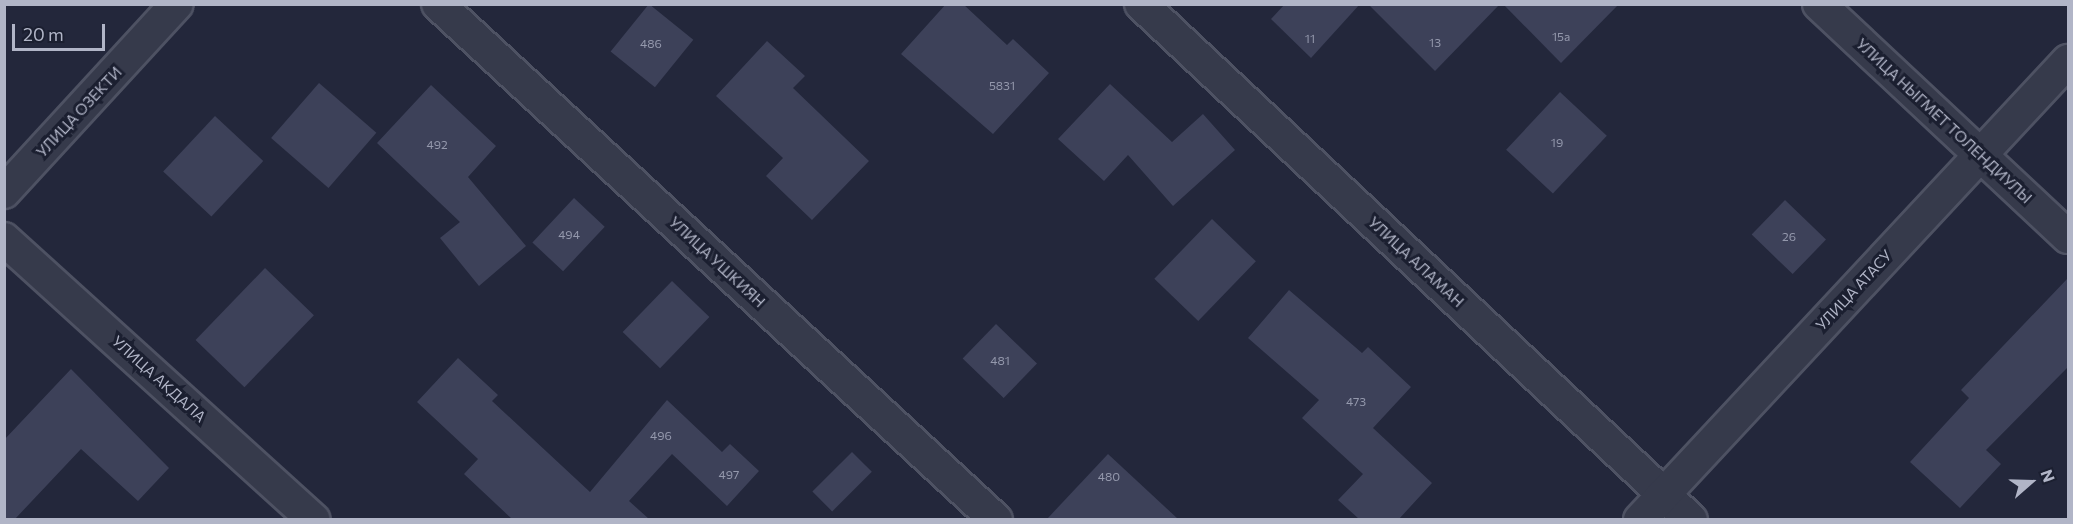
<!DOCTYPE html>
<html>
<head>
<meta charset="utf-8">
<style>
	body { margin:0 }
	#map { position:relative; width:2073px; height:524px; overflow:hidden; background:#23273b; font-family:Commissioner,sans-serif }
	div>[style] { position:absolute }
	.building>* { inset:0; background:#3d4159; transform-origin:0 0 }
	.roads { filter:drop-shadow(2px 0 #4e5263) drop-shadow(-2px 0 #4e5263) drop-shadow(0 2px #4e5263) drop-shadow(0 -2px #4e5263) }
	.street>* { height:32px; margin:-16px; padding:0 16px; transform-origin:16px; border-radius:16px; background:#363a4b }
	span { translate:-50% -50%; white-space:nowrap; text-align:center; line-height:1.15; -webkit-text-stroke:6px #1b1f30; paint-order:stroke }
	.number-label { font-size:12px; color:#9498ac }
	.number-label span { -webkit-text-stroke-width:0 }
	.street-label { font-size:15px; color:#b1b5c7 }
	.frame { position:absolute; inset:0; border:6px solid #b1b5c7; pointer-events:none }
	.north { position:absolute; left:2001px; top:452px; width:60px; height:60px; -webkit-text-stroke:4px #1b1f30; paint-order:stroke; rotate:70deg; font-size:16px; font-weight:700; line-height:24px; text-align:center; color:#b1b5c7 }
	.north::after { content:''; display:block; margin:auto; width:21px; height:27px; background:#b1b5c7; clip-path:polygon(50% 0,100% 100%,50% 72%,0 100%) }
	.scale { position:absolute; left:12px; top:24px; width:93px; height:27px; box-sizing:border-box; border:3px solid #b1b5c7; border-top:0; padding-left:8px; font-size:18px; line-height:21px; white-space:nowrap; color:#b1b5c7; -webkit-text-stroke:4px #1b1f30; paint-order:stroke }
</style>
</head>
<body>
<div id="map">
	<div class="building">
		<div style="left:649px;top:4px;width:57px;height:61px;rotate:39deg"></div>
		<div style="clip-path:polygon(946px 4px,963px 4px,1007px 45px,1013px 39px,1049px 73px,993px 134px,901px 54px)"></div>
		<div style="clip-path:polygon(1285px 4px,1360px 4px,1311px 58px,1271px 19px)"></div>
		<div style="clip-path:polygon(1368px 4px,1500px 4px,1435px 71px)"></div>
		<div style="clip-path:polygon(1503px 4px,1619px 4px,1561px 63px)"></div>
		<div style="clip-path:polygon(767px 41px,805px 76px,793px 88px,869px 161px,812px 220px,766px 176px,783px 158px,716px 96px)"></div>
		<div style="left:319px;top:83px;width:76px;height:73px;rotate:41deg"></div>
		<div style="clip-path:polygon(1110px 84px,1172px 142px,1203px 114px,1235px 150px,1173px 206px,1128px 155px,1104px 181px,1058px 139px)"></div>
		<div style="clip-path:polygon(431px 85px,496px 146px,468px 177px,526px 246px,479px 286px,440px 238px,460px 222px,377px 143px)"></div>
		<div style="left:1560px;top:92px;width:64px;height:79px;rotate:43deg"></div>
		<div style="left:215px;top:116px;width:66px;height:76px;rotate:43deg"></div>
		<div style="left:574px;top:198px;width:42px;height:61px;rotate:43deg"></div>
		<div style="left:1785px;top:200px;width:57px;height:48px;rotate:44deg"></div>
		<div style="left:1212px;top:219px;width:61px;height:83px;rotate:44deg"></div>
		<div style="left:265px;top:268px;width:68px;height:100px;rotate:44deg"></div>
		<div style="clip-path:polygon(2068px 278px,2068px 367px,1986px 450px,2001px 464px,1960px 508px,1910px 462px,1969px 398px,1961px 390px)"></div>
		<div style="left:672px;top:281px;width:52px;height:71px;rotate:44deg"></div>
		<div style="clip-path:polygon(1289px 290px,1362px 353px,1368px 347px,1411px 387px,1373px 428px,1432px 483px,1399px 519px,1359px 519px,1338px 500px,1363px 474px,1302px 418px,1319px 400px,1248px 338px)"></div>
		<div style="left:996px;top:324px;width:57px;height:48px;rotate:44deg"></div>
		<div style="clip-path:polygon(458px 358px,498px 395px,492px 401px,590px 492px,667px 400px,722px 452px,730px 444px,759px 471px,727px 506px,672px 454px,629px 501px,649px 519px,512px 519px,464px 474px,478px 459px,417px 402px)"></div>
		<div style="clip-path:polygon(71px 369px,169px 468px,138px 501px,81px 449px,15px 519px,4px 519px,4px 440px)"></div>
		<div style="left:852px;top:452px;width:28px;height:56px;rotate:45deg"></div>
		<div style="clip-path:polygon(1108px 454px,1178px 519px,1047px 519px)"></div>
	</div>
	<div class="roads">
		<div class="street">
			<div style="left:438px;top:4px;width:760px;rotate:42.76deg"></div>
			<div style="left:1141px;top:4px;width:754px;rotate:43.17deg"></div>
			<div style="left:1819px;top:4px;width:341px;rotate:43.1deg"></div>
			<div style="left:4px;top:192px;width:255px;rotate:-47.4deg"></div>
			<div style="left:4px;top:239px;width:418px;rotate:42.2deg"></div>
			<div style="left:1640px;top:520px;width:628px;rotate:-47deg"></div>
		</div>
	</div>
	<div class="number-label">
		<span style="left:1561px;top:37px">15а</span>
		<span style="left:1310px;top:39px">11</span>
		<span style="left:1435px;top:43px">13</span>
		<span style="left:651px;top:44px">486</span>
		<span style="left:1002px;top:86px">5831</span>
		<span style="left:1557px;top:143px">19</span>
		<span style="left:437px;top:145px">492</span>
		<span style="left:569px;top:235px">494</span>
		<span style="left:1789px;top:237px">26</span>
		<span style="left:1000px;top:361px">481</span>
		<span style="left:1356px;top:402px">473</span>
		<span style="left:661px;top:436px">496</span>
		<span style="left:729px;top:475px">497</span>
		<span style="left:1109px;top:477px">480</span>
	</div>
	<div class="street-label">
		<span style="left:79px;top:112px;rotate:-47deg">УЛИЦА ОЗЕКТИ</span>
		<span style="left:1944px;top:121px;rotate:43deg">УЛИЦА НЫГМЕТ ТОЛЕНДИУЛЫ</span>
		<span style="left:717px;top:262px;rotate:43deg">УЛИЦА УШКИЯН</span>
		<span style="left:1416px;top:262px;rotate:43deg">УЛИЦА АЛАМАН</span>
		<span style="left:1854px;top:290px;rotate:-47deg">УЛИЦА АТАСУ</span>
		<span style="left:159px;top:379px;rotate:42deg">УЛИЦА АКДАЛА</span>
	</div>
	<div class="frame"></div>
	<div class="north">N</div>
	<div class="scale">20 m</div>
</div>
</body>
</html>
